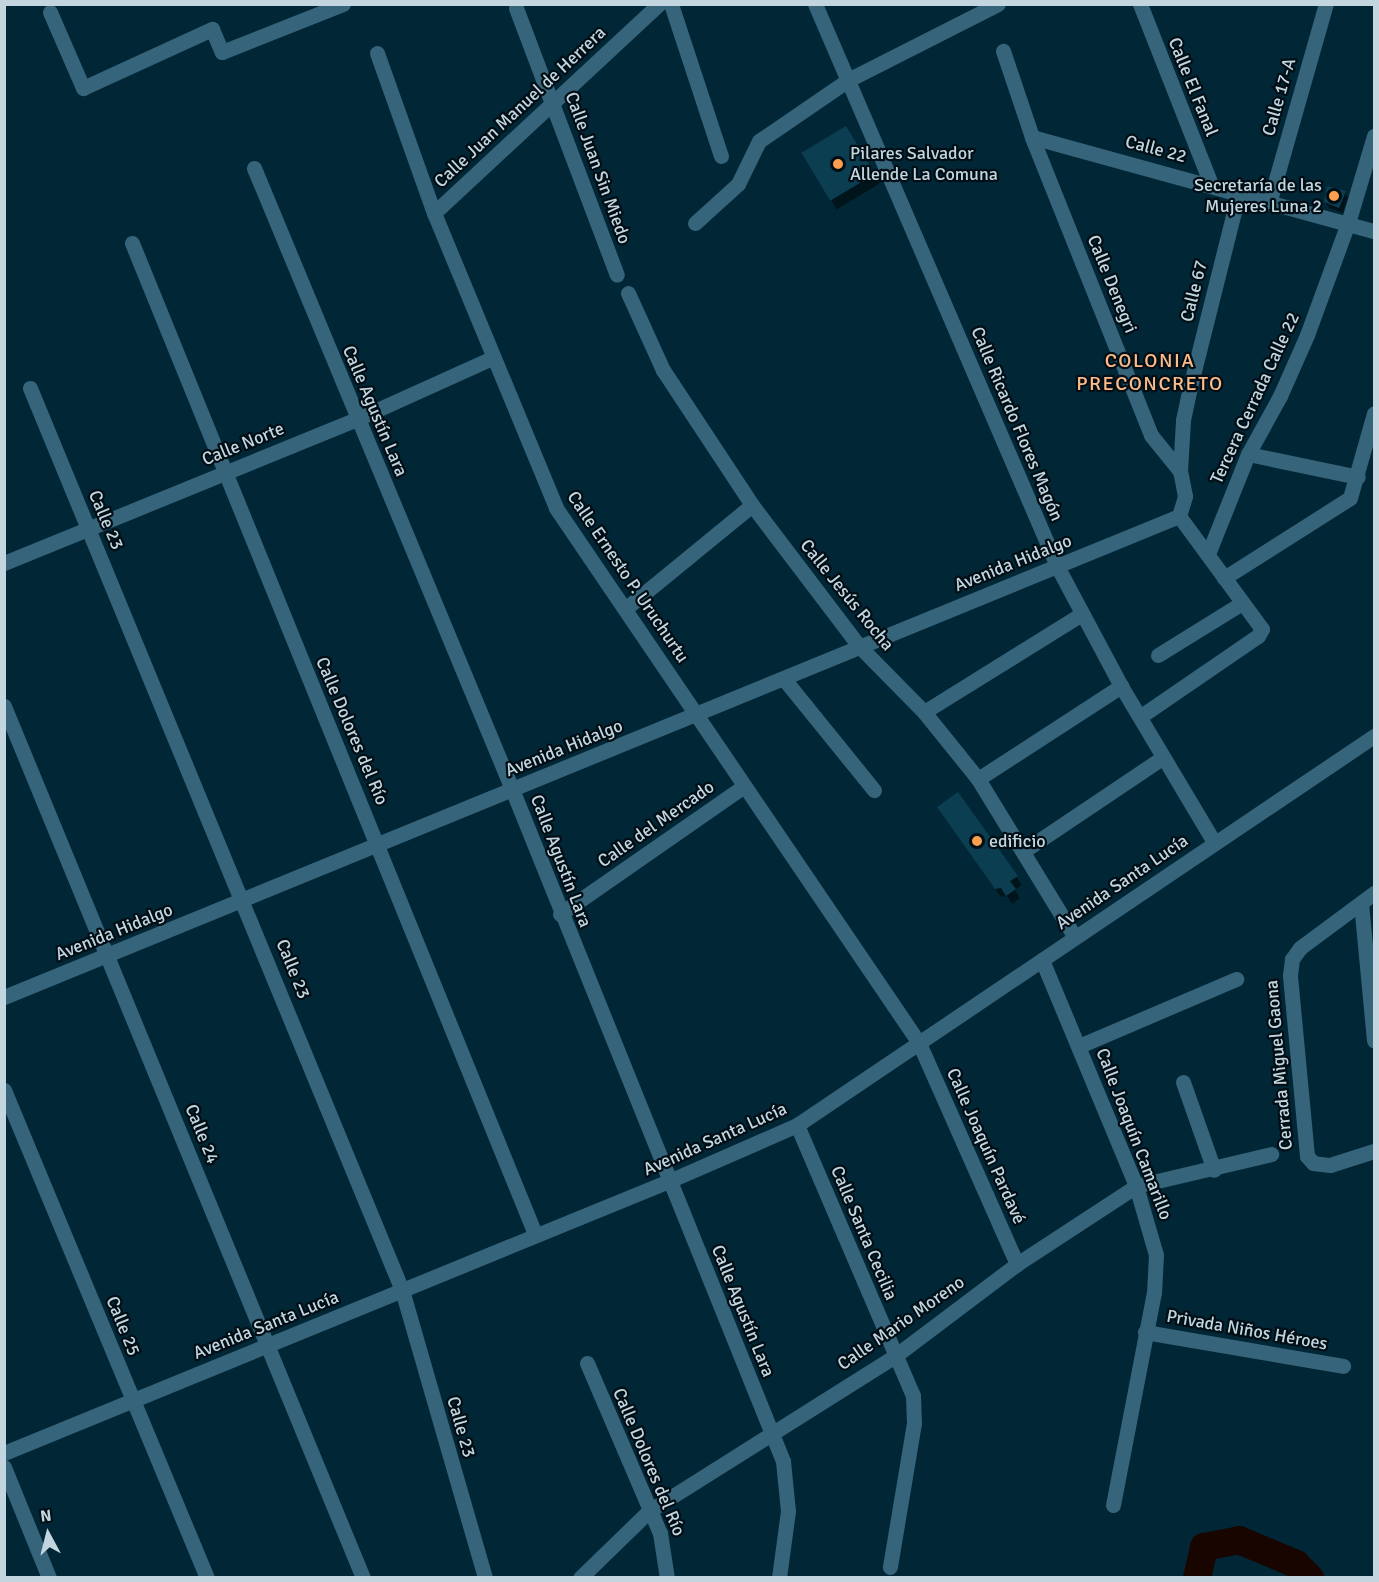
<!DOCTYPE html>
<html>
<head>
<meta charset="utf-8">
<style>
	body { margin:0 }
	#map { position:relative; width:1379px; height:1582px; overflow:hidden; background:#012736; font-family:Signika,sans-serif }
	div>[style] { position:absolute }
	.shadow>* { inset:0; background:#0007; transform-origin:0 0 }
	.river>* { height:28px; margin:-14px; padding:0 14px; transform-origin:14px; border-radius:14px; background:#180500 }
	.building>* { inset:0; background:#0c3e52; transform-origin:0 0 }
	.minor>* { height:15px; margin:-7.5px; padding:0 7.5px; transform-origin:7.5px; border-radius:7.5px; background:#36647a }
	.dots>* { width:16px; height:16px; translate:-50% -50%; box-sizing:border-box; border:3px solid #020e15; border-radius:50% }
	span { translate:-50% -50%; white-space:nowrap; text-align:center; line-height:1.15; -webkit-text-stroke:4.5px #020e15; paint-order:stroke }
	.street-label { font-size:18px; color:#c3d6df }
	.poi-label { font-size:18px; color:#c3d6df }
	.left { translate:0 -50%; text-align:left }
	.right { translate:-100% -50%; text-align:right }
	.neighbourhood-label { font-size:20px; color:#fcbb88; letter-spacing:1.5px }
	.frame { position:absolute; inset:0; border:6px solid #c3d6df; pointer-events:none }
	.north { position:absolute; left:18px; top:1504px; width:60px; height:60px; -webkit-text-stroke:4px #020e15; paint-order:stroke; rotate:353deg; font-size:16px; font-weight:700; line-height:24px; text-align:center; color:#c3d6df }
	.north::after { content:''; display:block; margin:auto; width:21px; height:27px; background:#c3d6df; clip-path:polygon(50% 0,100% 100%,50% 72%,0 100%) }
</style>
</head>
<body>
<div id="map">
	<div class="shadow">
		<div style="left:846px;top:128px;width:65px;height:50px;rotate:59deg"></div>
		<div style="clip-path:polygon(1345px 192px,1348px 198px,1343px 213px,1329px 208px,1325px 202px)"></div>
		<div style="clip-path:polygon(944px 816px,1016px 876px,1022px 885px,1015px 890px,1020px 898px,1012px 904px,1007px 896px,1001px 897px)"></div>
	</div>
	<div class="river">
		<div style="left:1197px;top:1578px;width:32px;rotate:-77deg"></div>
		<div style="left:1204px;top:1547px;width:36px;rotate:-11deg"></div>
		<div style="left:1239px;top:1540px;width:62px;rotate:22.8deg"></div>
		<div style="left:1296px;top:1564px;width:20px;rotate:45deg"></div>
	</div>
	<div class="building">
		<div style="left:846px;top:126px;width:56px;height:52px;rotate:59deg"></div>
		<div style="clip-path:polygon(1327px 186px,1346px 191px,1339px 208px,1324px 202px)"></div>
		<div style="clip-path:polygon(958px 792px,1018px 876px,1010px 881px,1016px 889px,1006px 896px,1001px 888px,995px 889px,937px 807px)"></div>
	</div>
	<div class="minor">
		<div style="left:671px;top:4px;width:160px;rotate:71.8deg"></div>
		<div style="left:815px;top:4px;width:612px;rotate:66.7deg"></div>
		<div style="left:1057px;top:566px;width:136px;rotate:61.9deg"></div>
		<div style="left:1121px;top:686px;width:182px;rotate:59.2deg"></div>
		<div style="left:1140px;top:4px;width:193px;rotate:68.5deg"></div>
		<div style="left:516px;top:8px;width:285px;rotate:69.3deg"></div>
		<div style="left:50px;top:12px;width:83px;rotate:66.5deg"></div>
		<div style="left:83px;top:88px;width:142px;rotate:-24.6deg"></div>
		<div style="left:212px;top:29px;width:25px;rotate:67deg"></div>
		<div style="left:222px;top:52px;width:130px;rotate:-21.6deg"></div>
		<div style="left:377px;top:53px;width:170px;rotate:70.4deg"></div>
		<div style="left:434px;top:213px;width:319px;rotate:67.5deg"></div>
		<div style="left:556px;top:508px;width:647px;rotate:55.84deg"></div>
		<div style="left:919px;top:1043px;width:242px;rotate:66.1deg"></div>
		<div style="left:1032px;top:137px;width:355px;rotate:15.4deg"></div>
		<div style="left:254px;top:168px;width:672px;rotate:67.44deg"></div>
		<div style="left:512px;top:789px;width:725px;rotate:68.04deg"></div>
		<div style="left:783px;top:1461px;width:50px;rotate:84.3deg"></div>
		<div style="left:788px;top:1511px;width:68px;rotate:97.7deg"></div>
		<div style="left:1270px;top:200px;width:204px;rotate:-74.1deg"></div>
		<div style="left:434px;top:213px;width:307px;rotate:-42.9deg"></div>
		<div style="left:695px;top:223px;width:58px;rotate:-42.2deg"></div>
		<div style="left:738px;top:184px;width:48px;rotate:-64deg"></div>
		<div style="left:759px;top:141px;width:108px;rotate:-34.4deg"></div>
		<div style="left:848px;top:80px;width:168px;rotate:-26.9deg"></div>
		<div style="left:132px;top:243px;width:1070px;rotate:67.87deg"></div>
		<div style="left:628px;top:293px;width:85px;rotate:65.6deg"></div>
		<div style="left:663px;top:370px;width:162px;rotate:56.6deg"></div>
		<div style="left:752px;top:505px;width:177px;rotate:52.8deg"></div>
		<div style="left:859px;top:646px;width:93px;rotate:45.4deg"></div>
		<div style="left:924px;top:712px;width:86px;rotate:51.1deg"></div>
		<div style="left:978px;top:779px;width:185px;rotate:58.5deg"></div>
		<div style="left:30px;top:388px;width:976px;rotate:67.59deg"></div>
		<div style="left:402px;top:1290px;width:300px;rotate:73.9deg"></div>
		<div style="left:1248px;top:454px;width:112px;rotate:11.8deg"></div>
		<div style="left:1180px;top:471px;width:51px;rotate:-86.6deg"></div>
		<div style="left:1183px;top:420px;width:30px;rotate:-78deg"></div>
		<div style="left:1189px;top:391px;width:205px;rotate:-75.9deg"></div>
		<div style="left:1208px;top:554px;width:108px;rotate:-68.2deg"></div>
		<div style="left:1248px;top:454px;width:66px;rotate:-61.1deg"></div>
		<div style="left:1280px;top:396px;width:67px;rotate:-66.1deg"></div>
		<div style="left:1307px;top:335px;width:119px;rotate:-69.9deg"></div>
		<div style="left:1348px;top:223px;width:91px;rotate:-73.4deg"></div>
		<div style="left:4px;top:563px;width:381px;rotate:-22.2deg"></div>
		<div style="left:357px;top:419px;width:150px;rotate:-24.3deg"></div>
		<div style="left:1224px;top:578px;width:149px;rotate:-32.4deg"></div>
		<div style="left:1350px;top:498px;width:88px;rotate:-74.2deg"></div>
		<div style="left:625px;top:609px;width:164px;rotate:-39.3deg"></div>
		<div style="left:1158px;top:655px;width:99px;rotate:-31.8deg"></div>
		<div style="left:784px;top:679px;width:143px;rotate:51deg"></div>
		<div style="left:4px;top:706px;width:943px;rotate:67.62deg"></div>
		<div style="left:924px;top:712px;width:184px;rotate:-31.9deg"></div>
		<div style="left:1141px;top:716px;width:142px;rotate:-34.4deg"></div>
		<div style="left:1258px;top:636px;width:8px;rotate:-60deg"></div>
		<div style="left:1262px;top:629px;width:140px;rotate:-126.3deg"></div>
		<div style="left:978px;top:779px;width:171px;rotate:-33deg"></div>
		<div style="left:1025px;top:850px;width:165px;rotate:-33.9deg"></div>
		<div style="left:1374px;top:893px;width:92px;rotate:143.4deg"></div>
		<div style="left:1300px;top:948px;width:14px;rotate:126deg"></div>
		<div style="left:1292px;top:959px;width:17px;rotate:97deg"></div>
		<div style="left:1290px;top:976px;width:181px;rotate:84.6deg"></div>
		<div style="left:1307px;top:1156px;width:9px;rotate:49deg"></div>
		<div style="left:1313px;top:1163px;width:17px;rotate:7deg"></div>
		<div style="left:1330px;top:1165px;width:46px;rotate:-17.7deg"></div>
		<div style="left:1361px;top:903px;width:138px;rotate:84.6deg"></div>
		<div style="left:560px;top:914px;width:224px;rotate:-34.8deg"></div>
		<div style="left:1042px;top:960px;width:245px;rotate:67.4deg"></div>
		<div style="left:1136px;top:1186px;width:72px;rotate:73.8deg"></div>
		<div style="left:1156px;top:1255px;width:37px;rotate:93deg"></div>
		<div style="left:1154px;top:1292px;width:217px;rotate:100.9deg"></div>
		<div style="left:4px;top:997px;width:1270px;rotate:-22.26deg"></div>
		<div style="left:1179px;top:516px;width:21px;rotate:-73deg"></div>
		<div style="left:1185px;top:496px;width:25px;rotate:-101deg"></div>
		<div style="left:1180px;top:471px;width:46px;rotate:-128.9deg"></div>
		<div style="left:1151px;top:435px;width:321px;rotate:-111.8deg"></div>
		<div style="left:1032px;top:137px;width:91px;rotate:-108.6deg"></div>
		<div style="left:1079px;top:1046px;width:171px;rotate:-23.1deg"></div>
		<div style="left:1183px;top:1082px;width:93px;rotate:70.6deg"></div>
		<div style="left:4px;top:1090px;width:529px;rotate:67.41deg"></div>
		<div style="left:797px;top:1125px;width:294px;rotate:66.8deg"></div>
		<div style="left:913px;top:1395px;width:28px;rotate:88deg"></div>
		<div style="left:914px;top:1423px;width:146px;rotate:99.5deg"></div>
		<div style="left:1145px;top:1332px;width:201px;rotate:9.7deg"></div>
		<div style="left:587px;top:1363px;width:185px;rotate:66.8deg"></div>
		<div style="left:660px;top:1533px;width:46px;rotate:81.2deg"></div>
		<div style="left:4px;top:1453px;width:718px;rotate:-22.25deg"></div>
		<div style="left:669px;top:1181px;width:140px;rotate:-23.6deg"></div>
		<div style="left:797px;top:1125px;width:696px;rotate:-33.99deg"></div>
		<div style="left:4px;top:1467px;width:120px;rotate:67.9deg"></div>
		<div style="left:580px;top:1578px;width:96px;rotate:-44.2deg"></div>
		<div style="left:649px;top:1511px;width:291px;rotate:-32.2deg"></div>
		<div style="left:895px;top:1356px;width:153px;rotate:-37deg"></div>
		<div style="left:1017px;top:1264px;width:142px;rotate:-33.2deg"></div>
		<div style="left:1136px;top:1186px;width:139px;rotate:-13.3deg"></div>
	</div>
	<div class="dots">
		<div style="left:838px;top:164px;background:#fa9f4f"></div>
		<div style="left:1334px;top:196px;background:#fa9f4f"></div>
		<div style="left:977px;top:841px;background:#fa9f4f"></div>
	</div>
	<div class="street-label">
		<span style="left:1193px;top:87px;rotate:68deg">Calle El Fanal</span>
		<span style="left:1279px;top:97px;rotate:-74deg">Calle 17-A</span>
		<span style="left:520px;top:107px;rotate:-43deg">Calle Juan Manuel de Herrera</span>
		<span style="left:1156px;top:149px;rotate:15deg">Calle 22</span>
		<span style="left:598px;top:168px;rotate:70deg">Calle Juan Sin Miedo</span>
		<span style="left:1112px;top:284px;rotate:68deg">Calle Denegri</span>
		<span style="left:1194px;top:291px;rotate:-76deg">Calle 67</span>
		<span style="left:1255px;top:398px;rotate:-65deg">Tercera Cerrada Calle 22</span>
		<span style="left:375px;top:411px;rotate:67deg">Calle Agustín Lara</span>
		<span style="left:1017px;top:424px;rotate:67deg">Calle Ricardo Flores Magón</span>
		<span style="left:243px;top:444px;rotate:-22deg">Calle Norte</span>
		<span style="left:106px;top:520px;rotate:67deg">Calle 23</span>
		<span style="left:1013px;top:563px;rotate:-22deg">Avenida Hidalgo</span>
		<span style="left:628px;top:577px;rotate:56deg">Calle Ernesto P. Uruchurtu</span>
		<span style="left:847px;top:595px;rotate:51deg">Calle Jesús Rocha</span>
		<span style="left:352px;top:731px;rotate:67deg">Calle Dolores del Río</span>
		<span style="left:564px;top:748px;rotate:-22deg">Avenida Hidalgo</span>
		<span style="left:656px;top:824px;rotate:-35deg">Calle del Mercado</span>
		<span style="left:561px;top:861px;rotate:69deg">Calle Agustín Lara</span>
		<span style="left:1122px;top:882px;rotate:-34deg">Avenida Santa Lucía</span>
		<span style="left:114px;top:932px;rotate:-22deg">Avenida Hidalgo</span>
		<span style="left:293px;top:969px;rotate:68deg">Calle 23</span>
		<span style="left:1279px;top:1065px;rotate:-95deg">Cerrada Miguel Gaona</span>
		<span style="left:202px;top:1134px;rotate:68deg">Calle 24</span>
		<span style="left:1134px;top:1134px;rotate:69deg">Calle Joaquín Camarillo</span>
		<span style="left:715px;top:1139px;rotate:-24deg">Avenida Santa Lucía</span>
		<span style="left:986px;top:1146px;rotate:66deg">Calle Joaquín Pardavé</span>
		<span style="left:864px;top:1233px;rotate:67deg">Calle Santa Cecilia</span>
		<span style="left:743px;top:1311px;rotate:68deg">Calle Agustín Lara</span>
		<span style="left:901px;top:1323px;rotate:-35deg">Calle Mario Moreno</span>
		<span style="left:266px;top:1325px;rotate:-22deg">Avenida Santa Lucía</span>
		<span style="left:123px;top:1326px;rotate:68deg">Calle 25</span>
		<span style="left:1247px;top:1330px;rotate:10deg">Privada Niños Héroes</span>
		<span style="left:461px;top:1427px;rotate:74deg">Calle 23</span>
		<span style="left:649px;top:1462px;rotate:67deg">Calle Dolores del Río</span>
	</div>
	<div class="poi-label">
		<span class="left" style="left:850px;top:164px">Pilares Salvador<br>Allende La Comuna</span>
		<span class="right" style="left:1322px;top:196px">Secretaría de las<br>Mujeres Luna 2</span>
		<span class="left" style="left:989px;top:841px">edificio</span>
	</div>
	<div class="neighbourhood-label">
		<span style="left:1150px;top:372px">COLONIA<br>PRECONCRETO</span>
	</div>
	<div class="frame"></div>
	<div class="north">N</div>
</div>
</body>
</html>
